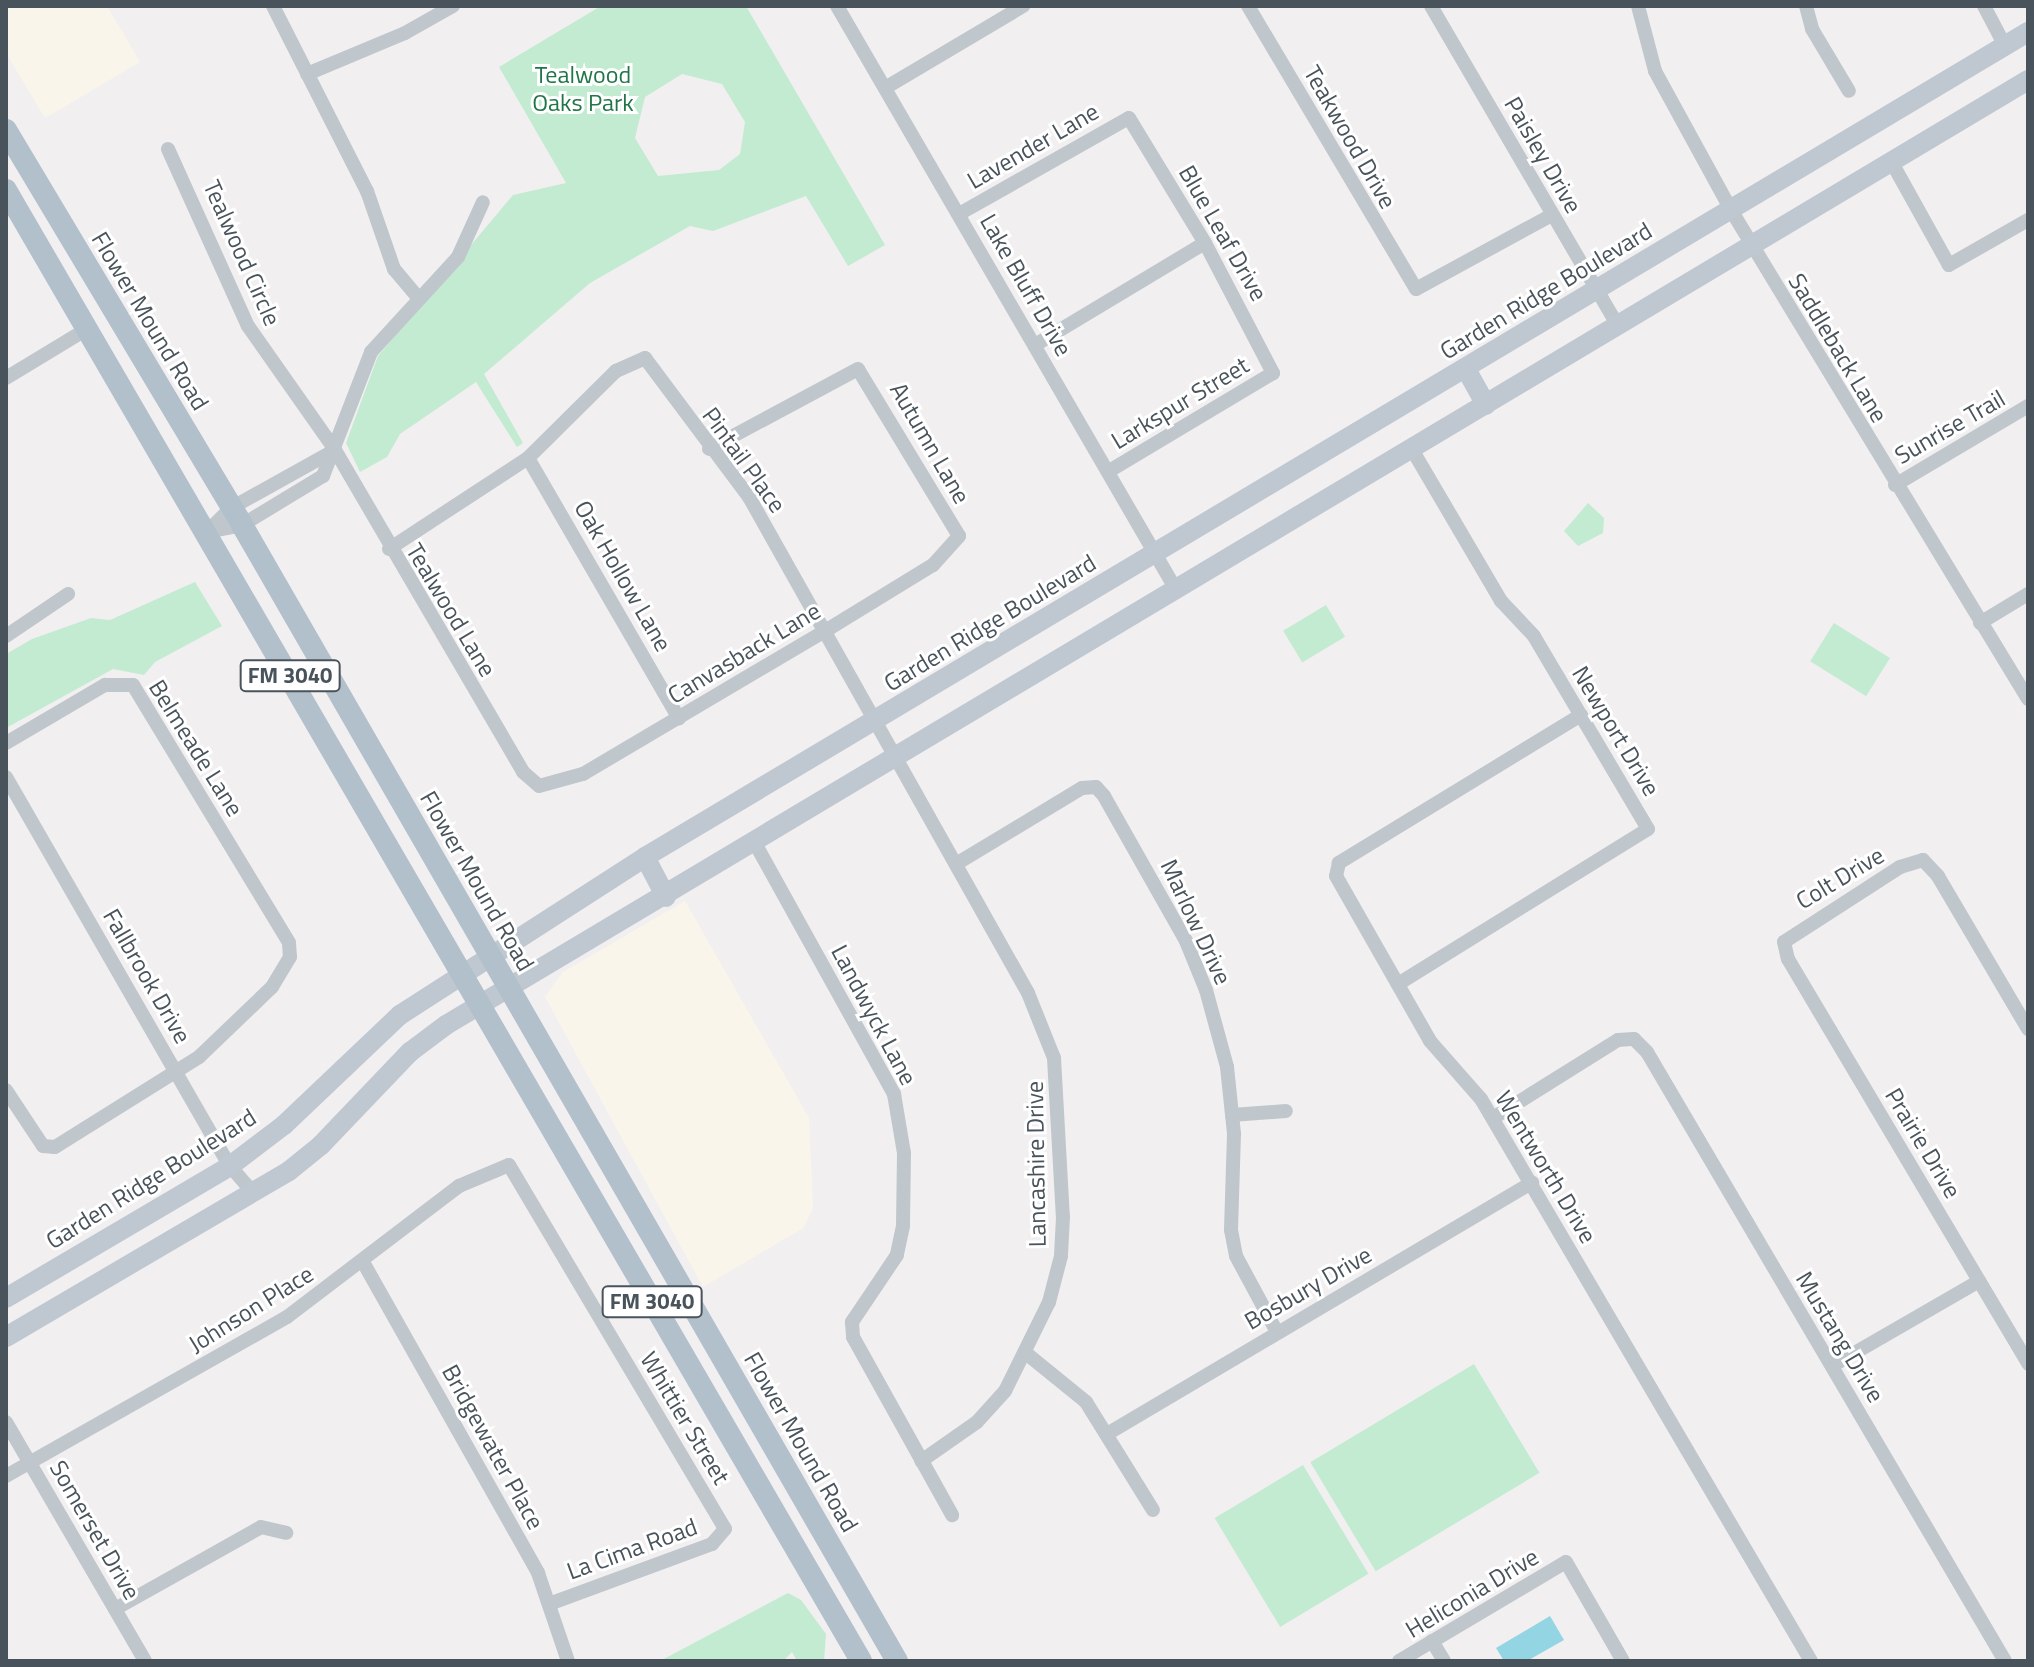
<!DOCTYPE html>
<html>
<head>
<meta charset="utf-8">
<style>
	body { margin:0 }
	#map { position:relative; width:2034px; height:1667px; overflow:hidden; background:#f2eff0; font-family:"Titillium Web",sans-serif }
	div>[style] { position:absolute }
	.commercial>* { inset:0; background:#faf5eb }
	.green>* { inset:0; background:#c2ebd1; transform-origin:0 0 }
	.water>* { inset:0; background:#94d5e3 }
	.street>* { height:14px; margin:-7px; padding:0 7px; transform-origin:7px; border-radius:7px; background:#bfc7cd }
	.secondary>* { height:20px; margin:-10px; padding:0 10px; transform-origin:10px; border-radius:10px; background:#bfc8d1 }
	.primary>* { height:22px; margin:-11px; padding:0 11px; transform-origin:11px; border-radius:11px; background:#b2c0cb }
	span { translate:-50% -50%; white-space:nowrap; text-align:center; line-height:1.15; -webkit-text-stroke:6px #fff; paint-order:stroke }
	.shield-label span { padding:2px 6px; background:#fff; border:2px solid; border-radius:6px; -webkit-text-stroke-width:0 }
	.shield-label { font-size:22px; color:#49535b; font-weight:700 }
	.park-label { font-size:24px; color:#207648 }
	.street-label { font-size:24px; color:#49535b }
	.frame { position:absolute; inset:0; border:8px solid #49535b; pointer-events:none }
</style>
</head>
<body>
<div id="map">
	<div class="commercial">
		<div style="clip-path:polygon(6px 6px,107px 6px,140px 62px,45px 118px,6px 53px)"></div>
		<div style="clip-path:polygon(685px 901px,809px 1118px,813px 1209px,803px 1228px,703px 1287px,545px 997px,563px 972px)"></div>
	</div>
	<div class="green">
		<div style="clip-path:polygon(evenodd,601px 6px,746px 6px,885px 245px,848px 266px,806px 196px,713px 231px,690px 226px,590px 283px,484px 374px,523px 443px,517px 447px,476px 382px,400px 434px,387px 457px,360px 472px,346px 443px,378px 356px,513px 195px,566px 183px,499px 67px,601px 6px,682px 74px,722px 84px,745px 122px,740px 154px,719px 170px,658px 176px,635px 138px,645px 97px,682px 74px)"></div>
		<div style="clip-path:polygon(1588px 503px,1604px 518px,1603px 533px,1578px 546px,1564px 531px)"></div>
		<div style="clip-path:polygon(195px 582px,222px 626px,155px 662px,144px 675px,113px 669px,6px 728px,6px 654px,32px 639px,91px 618px,110px 620px)"></div>
		<div style="left:1326px;top:605px;width:37px;height:50px;rotate:59deg"></div>
		<div style="left:1834px;top:623px;width:66px;height:45px;rotate:32deg"></div>
		<div style="left:1474px;top:1364px;width:127px;height:191px;rotate:59deg"></div>
		<div style="left:1303px;top:1465px;width:127px;height:103px;rotate:59deg"></div>
		<div style="clip-path:polygon(788px 1593px,801px 1600px,826px 1634px,824px 1661px,797px 1661px,792px 1652px,783px 1661px,660px 1661px)"></div>
	</div>
	<div class="water">
		<div style="clip-path:polygon(1550px 1616px,1564px 1640px,1527px 1661px,1504px 1661px,1496px 1648px)"></div>
	</div>
	<div class="street">
		<div style="left:273px;top:6px;width:208px;rotate:63.1deg"></div>
		<div style="left:367px;top:191px;width:83px;rotate:70.9deg"></div>
		<div style="left:394px;top:269px;width:38px;rotate:50deg"></div>
		<div style="left:837px;top:6px;width:673px;rotate:59.85deg"></div>
		<div style="left:1248px;top:6px;width:329px;rotate:59.3deg"></div>
		<div style="left:1416px;top:289px;width:155px;rotate:-28.6deg"></div>
		<div style="left:1431px;top:6px;width:371px;rotate:59.7deg"></div>
		<div style="left:1638px;top:6px;width:67px;rotate:75.3deg"></div>
		<div style="left:1655px;top:71px;width:158px;rotate:61.3deg"></div>
		<div style="left:1731px;top:210px;width:572px;rotate:58.73deg"></div>
		<div style="left:1806px;top:6px;width:24px;rotate:75deg"></div>
		<div style="left:1812px;top:29px;width:72px;rotate:59.2deg"></div>
		<div style="left:1984px;top:6px;width:45px;rotate:62.3deg"></div>
		<div style="left:307px;top:74px;width:106px;rotate:-22.7deg"></div>
		<div style="left:405px;top:33px;width:55px;rotate:-29.4deg"></div>
		<div style="left:885px;top:88px;width:161px;rotate:-30.7deg"></div>
		<div style="left:168px;top:149px;width:194px;rotate:65.7deg"></div>
		<div style="left:248px;top:326px;width:151px;rotate:54.9deg"></div>
		<div style="left:335px;top:450px;width:373px;rotate:59.7deg"></div>
		<div style="left:523px;top:772px;width:21px;rotate:41deg"></div>
		<div style="left:539px;top:786px;width:46px;rotate:-15.3deg"></div>
		<div style="left:583px;top:774px;width:287px;rotate:-30.6deg"></div>
		<div style="left:830px;top:628px;width:121px;rotate:-31.5deg"></div>
		<div style="left:933px;top:565px;width:39px;rotate:-48deg"></div>
		<div style="left:959px;top:536px;width:195px;rotate:-121.2deg"></div>
		<div style="left:858px;top:369px;width:169px;rotate:151.8deg"></div>
		<div style="left:1891px;top:161px;width:119px;rotate:60.9deg"></div>
		<div style="left:1949px;top:265px;width:91px;rotate:-29.7deg"></div>
		<div style="left:959px;top:214px;width:195px;rotate:-29.5deg"></div>
		<div style="left:1129px;top:118px;width:146px;rotate:58.7deg"></div>
		<div style="left:1205px;top:243px;width:147px;rotate:62.4deg"></div>
		<div style="left:1273px;top:373px;width:191px;rotate:149.1deg"></div>
		<div style="left:1035px;top:345px;width:198px;rotate:-31deg"></div>
		<div style="left:6px;top:378px;width:95px;rotate:-31.2deg"></div>
		<div style="left:528px;top:458px;width:301px;rotate:59.9deg"></div>
		<div style="left:1895px;top:485px;width:155px;rotate:-30.7deg"></div>
		<div style="left:208px;top:531px;width:33px;rotate:-45deg"></div>
		<div style="left:231px;top:508px;width:119px;rotate:-29.1deg"></div>
		<div style="left:207px;top:532px;width:36px;rotate:-11deg"></div>
		<div style="left:242px;top:525px;width:95px;rotate:-31.2deg"></div>
		<div style="left:323px;top:476px;width:133px;rotate:-68.8deg"></div>
		<div style="left:371px;top:352px;width:129px;rotate:-47.5deg"></div>
		<div style="left:458px;top:257px;width:60px;rotate:-65.6deg"></div>
		<div style="left:389px;top:549px;width:166px;rotate:-33.2deg"></div>
		<div style="left:528px;top:458px;width:124px;rotate:-44.7deg"></div>
		<div style="left:616px;top:371px;width:32px;rotate:-24deg"></div>
		<div style="left:645px;top:358px;width:174px;rotate:53.2deg"></div>
		<div style="left:749px;top:497px;width:569px;rotate:60.64deg"></div>
		<div style="left:1028px;top:993px;width:70px;rotate:68.2deg"></div>
		<div style="left:1054px;top:1058px;width:159px;rotate:86.8deg"></div>
		<div style="left:1063px;top:1217px;width:39px;rotate:93deg"></div>
		<div style="left:1061px;top:1256px;width:48px;rotate:104.6deg"></div>
		<div style="left:1049px;top:1302px;width:99px;rotate:116.3deg"></div>
		<div style="left:1005px;top:1391px;width:42px;rotate:132.1deg"></div>
		<div style="left:977px;top:1422px;width:68px;rotate:145.1deg"></div>
		<div style="left:1980px;top:623px;width:56px;rotate:-31.1deg"></div>
		<div style="left:6px;top:636px;width:75px;rotate:-34.1deg"></div>
		<div style="left:1581px;top:715px;width:284px;rotate:148.6deg"></div>
		<div style="left:1339px;top:863px;width:13px;rotate:103deg"></div>
		<div style="left:1336px;top:876px;width:190px;rotate:60.3deg"></div>
		<div style="left:1430px;top:1041px;width:77px;rotate:48.7deg"></div>
		<div style="left:1481px;top:1099px;width:652px;rotate:59.58deg"></div>
		<div style="left:6px;top:743px;width:115px;rotate:-30.4deg"></div>
		<div style="left:105px;top:685px;width:28px"></div>
		<div style="left:133px;top:685px;width:301px;rotate:58.8deg"></div>
		<div style="left:289px;top:943px;width:14px;rotate:86deg"></div>
		<div style="left:290px;top:957px;width:35px;rotate:121deg"></div>
		<div style="left:272px;top:987px;width:101px;rotate:136.2deg"></div>
		<div style="left:199px;top:1057px;width:170px;rotate:148deg"></div>
		<div style="left:55px;top:1147px;width:12px;rotate:-175deg"></div>
		<div style="left:43px;top:1146px;width:67px;rotate:-123.5deg"></div>
		<div style="left:6px;top:777px;width:449px;rotate:60.1deg"></div>
		<div style="left:230px;top:1166px;width:37px;rotate:49deg"></div>
		<div style="left:756px;top:845px;width:285px;rotate:61deg"></div>
		<div style="left:894px;top:1094px;width:60px;rotate:80.4deg"></div>
		<div style="left:904px;top:1153px;width:73px;rotate:90.8deg"></div>
		<div style="left:903px;top:1226px;width:30px;rotate:102deg"></div>
		<div style="left:897px;top:1255px;width:81px;rotate:123.9deg"></div>
		<div style="left:852px;top:1322px;width:15px;rotate:86deg"></div>
		<div style="left:853px;top:1337px;width:204px;rotate:60.9deg"></div>
		<div style="left:956px;top:864px;width:147px;rotate:-31.1deg"></div>
		<div style="left:1082px;top:788px;width:14px;rotate:-4deg"></div>
		<div style="left:1096px;top:787px;width:12px;rotate:48deg"></div>
		<div style="left:1104px;top:796px;width:167px;rotate:60.5deg"></div>
		<div style="left:1186px;top:941px;width:53px;rotate:67.8deg"></div>
		<div style="left:1206px;top:990px;width:80px;rotate:74.7deg"></div>
		<div style="left:1227px;top:1067px;width:67px;rotate:84deg"></div>
		<div style="left:1234px;top:1134px;width:96px;rotate:91.8deg"></div>
		<div style="left:1231px;top:1230px;width:26px;rotate:79deg"></div>
		<div style="left:1236px;top:1256px;width:86px;rotate:61.7deg"></div>
		<div style="left:1398px;top:984px;width:294px;rotate:-31.8deg"></div>
		<div style="left:1648px;top:829px;width:224px;rotate:-120.6deg"></div>
		<div style="left:1534px;top:636px;width:48px;rotate:-133.3deg"></div>
		<div style="left:1501px;top:601px;width:176px;rotate:-120.4deg"></div>
		<div style="left:2028px;top:1029px;width:178px;rotate:-120.5deg"></div>
		<div style="left:1938px;top:876px;width:22px;rotate:-133deg"></div>
		<div style="left:1923px;top:860px;width:24px;rotate:163deg"></div>
		<div style="left:1900px;top:867px;width:138px;rotate:147.1deg"></div>
		<div style="left:1784px;top:942px;width:17px;rotate:77deg"></div>
		<div style="left:1788px;top:959px;width:471px;rotate:59.3deg"></div>
		<div style="left:1232px;top:1115px;width:54px;rotate:-4.2deg"></div>
		<div style="left:1493px;top:1118px;width:147px;rotate:-32deg"></div>
		<div style="left:1618px;top:1040px;width:16px;rotate:-4deg"></div>
		<div style="left:1634px;top:1039px;width:18px;rotate:45deg"></div>
		<div style="left:1647px;top:1052px;width:706px;rotate:59.55deg"></div>
		<div style="left:363px;top:1262px;width:357px;rotate:60.6deg"></div>
		<div style="left:538px;top:1573px;width:93px;rotate:71.2deg"></div>
		<div style="left:1027px;top:1354px;width:76px;rotate:39.1deg"></div>
		<div style="left:1086px;top:1402px;width:127px;rotate:58.2deg"></div>
		<div style="left:1832px;top:1366px;width:170px;rotate:-30deg"></div>
		<div style="left:6px;top:1422px;width:276px;rotate:59.8deg"></div>
		<div style="left:1107px;top:1434px;width:494px;rotate:-30.6deg"></div>
		<div style="left:6px;top:1476px;width:323px;rotate:-29.5deg"></div>
		<div style="left:287px;top:1317px;width:216px;rotate:-37.3deg"></div>
		<div style="left:459px;top:1186px;width:54px;rotate:-22.8deg"></div>
		<div style="left:509px;top:1165px;width:423px;rotate:59.3deg"></div>
		<div style="left:725px;top:1529px;width:20px;rotate:131deg"></div>
		<div style="left:712px;top:1544px;width:174px;rotate:159.8deg"></div>
		<div style="left:115px;top:1609px;width:167px;rotate:-29.3deg"></div>
		<div style="left:261px;top:1527px;width:26px;rotate:13deg"></div>
		<div style="left:1432px;top:1641px;width:23px;rotate:59deg"></div>
		<div style="left:1399px;top:1661px;width:194px;rotate:-30.7deg"></div>
		<div style="left:1566px;top:1562px;width:114px;rotate:60.1deg"></div>
	</div>
	<div class="secondary">
		<div style="left:1466px;top:369px;width:41px;rotate:60.9deg"></div>
		<div style="left:645px;top:857px;width:45px;rotate:62.3deg"></div>
		<div style="left:6px;top:1298px;width:260px;rotate:-30.5deg"></div>
		<div style="left:230px;top:1166px;width:68px;rotate:-37.2deg"></div>
		<div style="left:284px;top:1125px;width:160px;rotate:-43.5deg"></div>
		<div style="left:400px;top:1015px;width:292px;rotate:-32.8deg"></div>
		<div style="left:645px;top:857px;width:1610px;rotate:-30.82deg"></div>
		<div style="left:6px;top:1337px;width:328px;rotate:-30.4deg"></div>
		<div style="left:289px;top:1171px;width:41px;rotate:-39.1deg"></div>
		<div style="left:321px;top:1145px;width:129px;rotate:-46.3deg"></div>
		<div style="left:410px;top:1052px;width:45px;rotate:-36.9deg"></div>
		<div style="left:446px;top:1025px;width:1843px;rotate:-30.85deg"></div>
	</div>
	<div class="primary">
		<div style="left:6px;top:130px;width:460px;rotate:59.1deg"></div>
		<div style="left:242px;top:525px;width:1311px;rotate:60.03deg"></div>
		<div style="left:6px;top:190px;width:1701px;rotate:59.83deg"></div>
	</div>
	<div class="shield-label">
		<span style="left:290px;top:676px">FM 3040</span>
		<span style="left:652px;top:1302px">FM 3040</span>
	</div>
	<div class="park-label">
		<span style="left:583px;top:89px">Tealwood<br>Oaks Park</span>
	</div>
	<div class="street-label">
		<span style="left:1350px;top:137px;rotate:60deg">Teakwood Drive</span>
		<span style="left:1033px;top:146px;rotate:-30deg">Lavender Lane</span>
		<span style="left:1543px;top:155px;rotate:60deg">Paisley Drive</span>
		<span style="left:1223px;top:233px;rotate:60deg">Blue Leaf Drive</span>
		<span style="left:242px;top:253px;rotate:66deg">Tealwood Circle</span>
		<span style="left:1026px;top:285px;rotate:60deg">Lake Bluff Drive</span>
		<span style="left:1546px;top:291px;rotate:-31deg">Garden Ridge Boulevard</span>
		<span style="left:150px;top:321px;rotate:59deg">Flower Mound Road</span>
		<span style="left:1838px;top:348px;rotate:59deg">Saddleback Lane</span>
		<span style="left:1180px;top:403px;rotate:-31deg">Larkspur Street</span>
		<span style="left:1950px;top:427px;rotate:-30deg">Sunrise Trail</span>
		<span style="left:930px;top:443px;rotate:60deg">Autumn Lane</span>
		<span style="left:744px;top:460px;rotate:54deg">Pintail Place</span>
		<span style="left:623px;top:576px;rotate:60deg">Oak Hollow Lane</span>
		<span style="left:451px;top:610px;rotate:59deg">Tealwood Lane</span>
		<span style="left:990px;top:623px;rotate:-31deg">Garden Ridge Boulevard</span>
		<span style="left:744px;top:653px;rotate:-31deg">Canvasback Lane</span>
		<span style="left:1616px;top:731px;rotate:59deg">Newport Drive</span>
		<span style="left:196px;top:748px;rotate:58deg">Belmeade Lane</span>
		<span style="left:1840px;top:878px;rotate:-31deg">Colt Drive</span>
		<span style="left:477px;top:881px;rotate:60deg">Flower Mound Road</span>
		<span style="left:1196px;top:922px;rotate:65deg">Marlow Drive</span>
		<span style="left:147px;top:976px;rotate:60deg">Fallbrook Drive</span>
		<span style="left:874px;top:1015px;rotate:62deg">Landwyck Lane</span>
		<span style="left:1923px;top:1143px;rotate:59deg">Prairie Drive</span>
		<span style="left:1036px;top:1164px;rotate:-91deg">Lancashire Drive</span>
		<span style="left:1546px;top:1167px;rotate:59deg">Wentworth Drive</span>
		<span style="left:151px;top:1179px;rotate:-32deg">Garden Ridge Boulevard</span>
		<span style="left:1308px;top:1288px;rotate:-30deg">Bosbury Drive</span>
		<span style="left:251px;top:1309px;rotate:-32deg">Johnson Place</span>
		<span style="left:1840px;top:1337px;rotate:59deg">Mustang Drive</span>
		<span style="left:685px;top:1418px;rotate:59deg">Whittier Street</span>
		<span style="left:801px;top:1442px;rotate:60deg">Flower Mound Road</span>
		<span style="left:493px;top:1447px;rotate:61deg">Bridgewater Place</span>
		<span style="left:95px;top:1530px;rotate:60deg">Somerset Drive</span>
		<span style="left:632px;top:1549px;rotate:-20deg">La Cima Road</span>
		<span style="left:1472px;top:1593px;rotate:-31deg">Heliconia Drive</span>
	</div>
	<div class="frame"></div>
</div>
</body>
</html>
